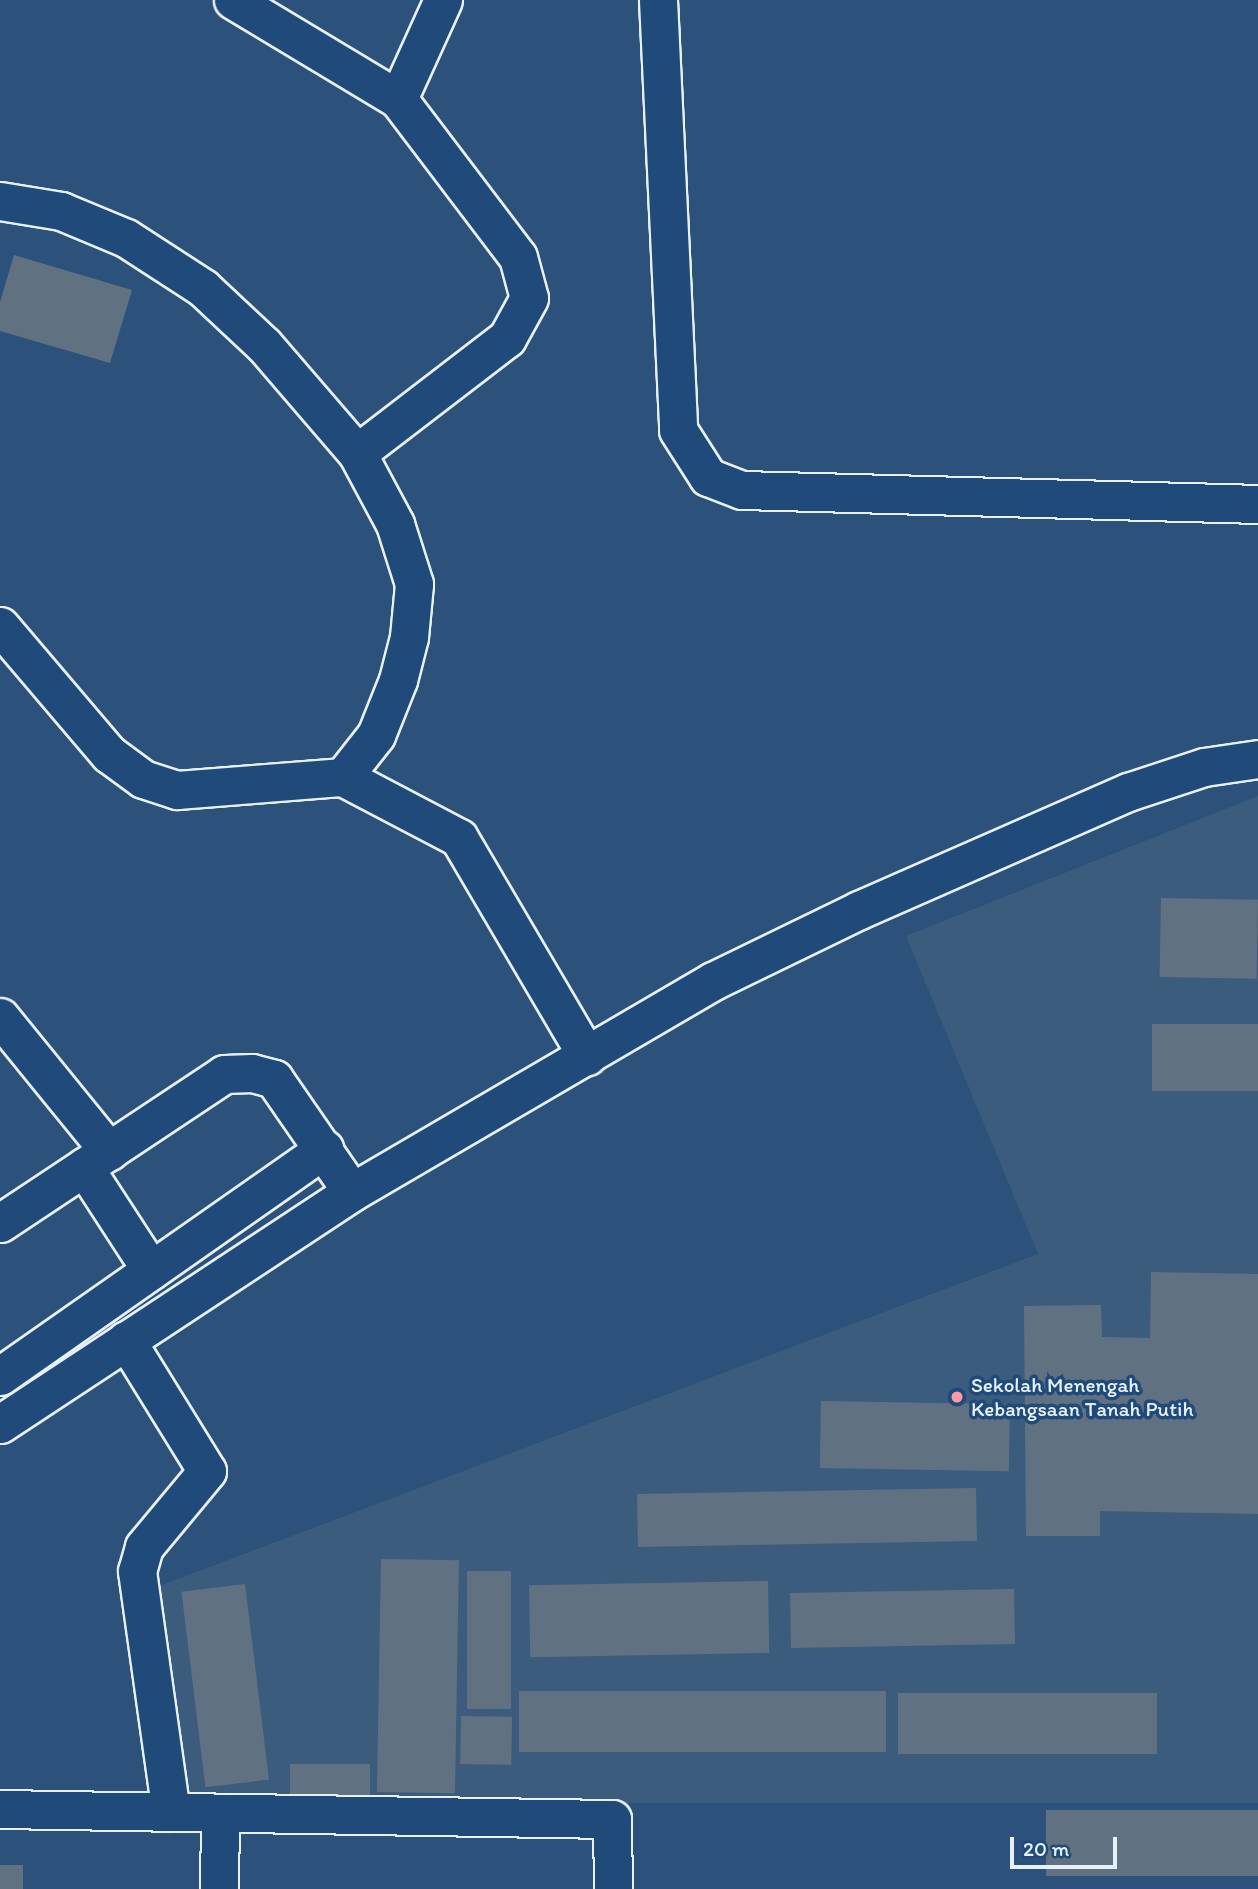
<!DOCTYPE html>
<html>
<head>
<meta charset="utf-8">
<style>
	body { margin:0 }
	#map { position:relative; width:1258px; height:1889px; overflow:hidden; background:#2c527b; font-family:Itim,sans-serif }
	div>[style] { position:absolute }
	.built>* { inset:0; background:#3c5c7d }
	.building>* { inset:0; background:#607281; transform-origin:0 0 }
	.roads { filter:drop-shadow(2px 0 #e8f1f8) drop-shadow(-2px 0 #e8f1f8) drop-shadow(0 2px #e8f1f8) drop-shadow(0 -2px #e8f1f8) }
	.minor>* { height:37px; margin:-18.5px; padding:0 18.5px; transform-origin:18.5px; border-radius:18.5px; background:#1f4a7a }
	.dots>* { width:19px; height:19px; translate:-50% -50%; box-sizing:border-box; border:4px solid #1f4a7a; border-radius:50% }
	span { translate:-50% -50%; white-space:nowrap; text-align:center; line-height:1.15; -webkit-text-stroke:7px #1f4a7a; paint-order:stroke }
	.poi-label { font-size:21px; color:#e8f1f8 }
	.left { translate:0 -50%; text-align:left }
	.scale { position:absolute; left:1010px; top:1837px; width:107px; height:32px; box-sizing:border-box; border:4px solid #e8f1f8; border-top:0; padding-left:9px; font-size:21px; line-height:24px; white-space:nowrap; color:#e8f1f8; -webkit-text-stroke:5px #1f4a7a; paint-order:stroke }
</style>
</head>
<body>
<div id="map">
	<div class="built">
		<div style="clip-path:polygon(1258px 796px,1258px 1803px,185px 1803px,157px 1587px,1038px 1254px,906px 936px)"></div>
	</div>
	<div class="building">
		<div style="clip-path:polygon(14px 255px,132px 290px,110px 363px,0 331px,0 302px)"></div>
		<div style="left:1161px;top:898px;width:97px;height:79px;rotate:1deg"></div>
		<div style="left:1152px;top:1024px;width:106px;height:67px"></div>
		<div style="clip-path:polygon(1151px 1272px,1258px 1274px,1258px 1514px,1100px 1511px,1100px 1536px,1026px 1536px,1024px 1306px,1101px 1305px,1102px 1337px,1150px 1338px)"></div>
		<div style="left:821px;top:1401px;width:189px;height:67px;rotate:1deg"></div>
		<div style="left:976px;top:1488px;width:53px;height:339px;rotate:89deg"></div>
		<div style="left:381px;top:1559px;width:78px;height:233px;rotate:1deg"></div>
		<div style="left:467px;top:1571px;width:44px;height:138px"></div>
		<div style="left:768px;top:1581px;width:72px;height:239px;rotate:89deg"></div>
		<div style="left:245px;top:1584px;width:197px;height:64px;rotate:83deg"></div>
		<div style="left:1014px;top:1589px;width:55px;height:224px;rotate:89deg"></div>
		<div style="left:519px;top:1691px;width:367px;height:61px"></div>
		<div style="left:898px;top:1693px;width:259px;height:61px"></div>
		<div style="left:461px;top:1716px;width:51px;height:48px;rotate:1deg"></div>
		<div style="left:290px;top:1764px;width:80px;height:34px"></div>
		<div style="left:1046px;top:1810px;width:212px;height:66px"></div>
		<div style="left:0;top:1865px;width:23px;height:24px"></div>
	</div>
	<div class="roads">
		<div class="minor">
			<div style="left:233px;top:0;width:192px;rotate:31deg"></div>
			<div style="left:398px;top:99px;width:198px;rotate:52.8deg"></div>
			<div style="left:518px;top:257px;width:42px;rotate:75deg"></div>
			<div style="left:529px;top:298px;width:46px;rotate:118.8deg"></div>
			<div style="left:507px;top:338px;width:189px;rotate:142.5deg"></div>
			<div style="left:658px;top:0;width:430px;rotate:87.3deg"></div>
			<div style="left:678px;top:430px;width:56px;rotate:57.4deg"></div>
			<div style="left:708px;top:477px;width:36px;rotate:21deg"></div>
			<div style="left:742px;top:490px;width:516px;rotate:1.55deg"></div>
			<div style="left:398px;top:99px;width:109px;rotate:-65.6deg"></div>
			<div style="left:0;top:201px;width:62px;rotate:9.3deg"></div>
			<div style="left:61px;top:211px;width:70px;rotate:22.6deg"></div>
			<div style="left:126px;top:238px;width:92px;rotate:33deg"></div>
			<div style="left:203px;top:288px;width:83px;rotate:43.1deg"></div>
			<div style="left:264px;top:345px;width:143px;rotate:49.3deg"></div>
			<div style="left:357px;top:453px;width:81px;rotate:61.8deg"></div>
			<div style="left:395px;top:524px;width:63px;rotate:72.4deg"></div>
			<div style="left:414px;top:584px;width:53px;rotate:95.4deg"></div>
			<div style="left:409px;top:637px;width:44px;rotate:104.3deg"></div>
			<div style="left:398px;top:680px;width:59px;rotate:111.8deg"></div>
			<div style="left:376px;top:735px;width:53px;rotate:128.2deg"></div>
			<div style="left:0;top:626px;width:168px;rotate:49.6deg"></div>
			<div style="left:109px;top:754px;width:42px;rotate:36.3deg"></div>
			<div style="left:143px;top:779px;width:36px;rotate:18deg"></div>
			<div style="left:177px;top:790px;width:167px;rotate:-4.5deg"></div>
			<div style="left:343px;top:777px;width:131px;rotate:27.7deg"></div>
			<div style="left:459px;top:838px;width:253px;rotate:59.6deg"></div>
			<div style="left:0;top:1017px;width:173px;rotate:50.9deg"></div>
			<div style="left:84px;top:1167px;width:123px;rotate:57deg"></div>
			<div style="left:0;top:1223px;width:269px;rotate:-33.6deg"></div>
			<div style="left:224px;top:1074px;width:28px;rotate:-2deg"></div>
			<div style="left:252px;top:1073px;width:23px;rotate:15deg"></div>
			<div style="left:274px;top:1079px;width:137px;rotate:55.4deg"></div>
			<div style="left:126px;top:1340px;width:154px;rotate:58.3deg"></div>
			<div style="left:207px;top:1471px;width:99px;rotate:129.7deg"></div>
			<div style="left:144px;top:1547px;width:25px;rotate:106deg"></div>
			<div style="left:137px;top:1571px;width:243px;rotate:82deg"></div>
			<div style="left:0;top:1376px;width:396px;rotate:-35deg"></div>
			<div style="left:0;top:1424px;width:422px;rotate:-33.4deg"></div>
			<div style="left:352px;top:1192px;width:418px;rotate:-30.3deg"></div>
			<div style="left:713px;top:981px;width:162px;rotate:-25.9deg"></div>
			<div style="left:859px;top:910px;width:294px;rotate:-23.7deg"></div>
			<div style="left:1128px;top:792px;width:80px;rotate:-18.2deg"></div>
			<div style="left:1204px;top:767px;width:55px;rotate:-8.4deg"></div>
			<div style="left:0;top:1809px;width:612px;rotate:0.94deg"></div>
			<div style="left:612px;top:1819px;width:70px;rotate:89.2deg"></div>
			<div style="left:219px;top:1889px;width:76px;rotate:-89.2deg"></div>
		</div>
	</div>
	<div class="dots">
		<div style="left:957px;top:1397px;background:#ff9aa2"></div>
	</div>
	<div class="poi-label">
		<span class="left" style="left:971px;top:1397px">Sekolah Menengah<br>Kebangsaan Tanah Putih</span>
	</div>
	<div class="scale">20 m</div>
</div>
</body>
</html>
